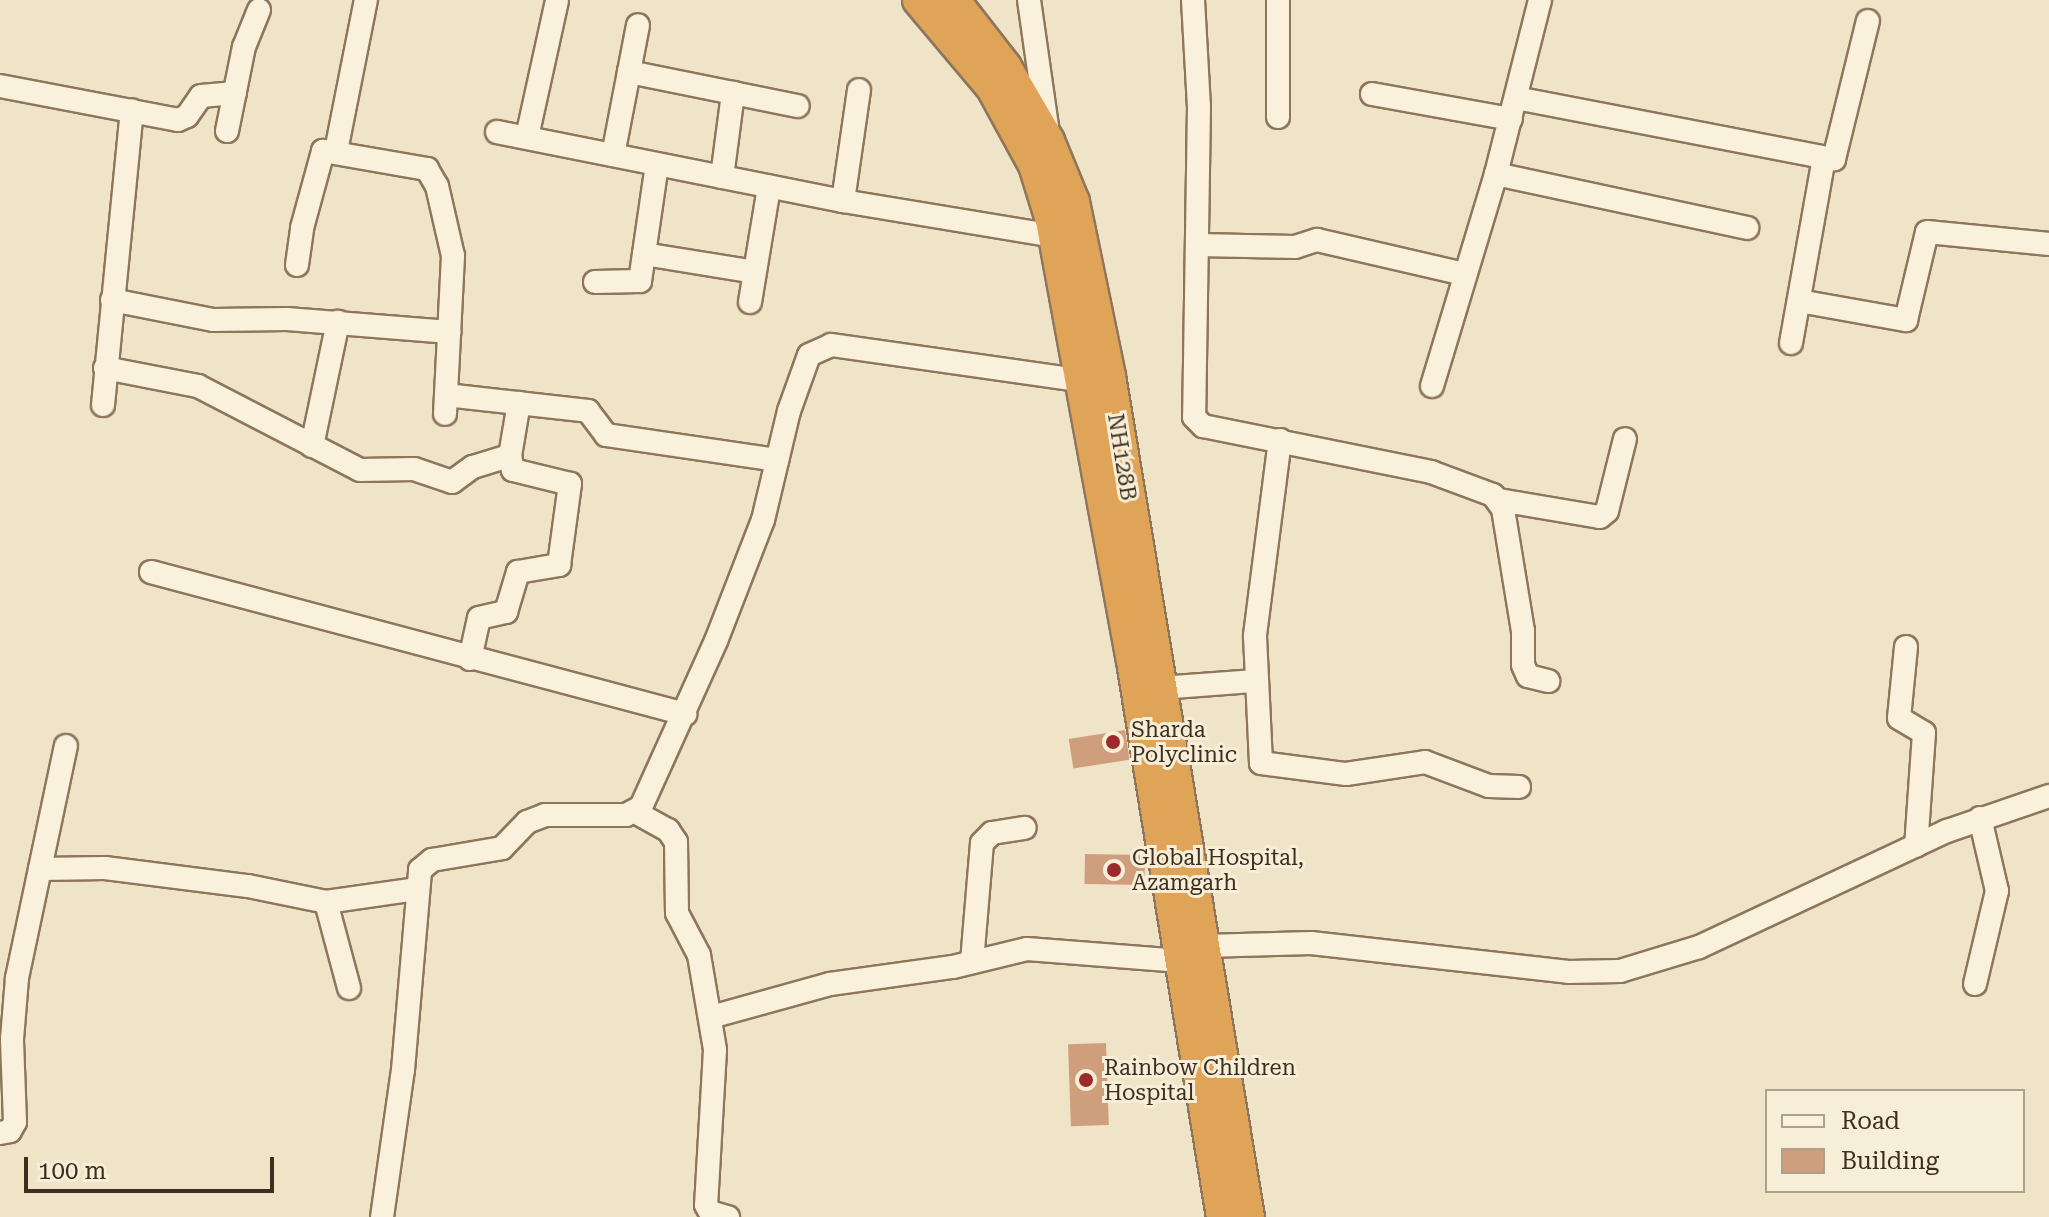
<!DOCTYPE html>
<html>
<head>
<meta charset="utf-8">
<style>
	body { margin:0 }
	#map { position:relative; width:2049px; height:1217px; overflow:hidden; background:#f0e4c8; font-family:"Roboto Serif",serif }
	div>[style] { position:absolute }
	.building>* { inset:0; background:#cf9f7d; transform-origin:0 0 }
	.roads { filter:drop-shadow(2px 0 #8d765c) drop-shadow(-2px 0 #8d765c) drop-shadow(0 2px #8d765c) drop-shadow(0 -2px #8d765c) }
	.minor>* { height:22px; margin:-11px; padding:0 11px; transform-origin:11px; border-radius:11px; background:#faf1dc }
	.highway>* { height:32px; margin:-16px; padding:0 16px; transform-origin:16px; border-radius:16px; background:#e0a458 }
	.dots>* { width:22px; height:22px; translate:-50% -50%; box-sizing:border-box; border:4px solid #f7eed8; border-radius:50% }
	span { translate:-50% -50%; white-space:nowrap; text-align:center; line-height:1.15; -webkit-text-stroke:6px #f7eed8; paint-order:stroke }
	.street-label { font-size:22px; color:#3d2e20 }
	.poi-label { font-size:22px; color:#3d2e20 }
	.left { translate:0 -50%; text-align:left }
	.legend { position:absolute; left:1765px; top:1089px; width:260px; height:104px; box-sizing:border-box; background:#f7eed8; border:2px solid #ada18e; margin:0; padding:10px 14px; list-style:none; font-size:24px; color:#3d2e20 }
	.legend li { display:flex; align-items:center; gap:16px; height:40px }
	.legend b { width:40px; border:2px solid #ada18e }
	.scale { position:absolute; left:24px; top:1157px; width:250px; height:36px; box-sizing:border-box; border:4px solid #3d2e20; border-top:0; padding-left:10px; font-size:24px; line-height:28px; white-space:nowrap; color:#3d2e20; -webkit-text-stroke:6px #f7eed8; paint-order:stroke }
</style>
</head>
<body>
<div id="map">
	<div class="building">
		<div style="left:1125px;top:730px;width:30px;height:57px;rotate:81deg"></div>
		<div style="left:1085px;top:854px;width:60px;height:30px;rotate:1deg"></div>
		<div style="left:1106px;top:1043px;width:82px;height:38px;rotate:88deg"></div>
	</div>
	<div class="roads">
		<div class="minor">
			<div style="left:1029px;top:0;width:134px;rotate:81.9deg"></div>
			<div style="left:1193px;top:0;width:107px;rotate:86.8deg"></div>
			<div style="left:1199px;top:107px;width:310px;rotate:90.9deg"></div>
			<div style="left:1194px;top:417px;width:13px;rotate:45deg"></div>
			<div style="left:1203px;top:426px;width:233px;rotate:11.4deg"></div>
			<div style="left:1431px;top:472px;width:66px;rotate:20.4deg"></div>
			<div style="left:1493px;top:495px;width:17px;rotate:54deg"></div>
			<div style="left:1503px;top:509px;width:124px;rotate:80.7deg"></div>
			<div style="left:1523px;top:631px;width:34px;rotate:90deg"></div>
			<div style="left:1523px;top:665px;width:12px;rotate:66deg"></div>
			<div style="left:1528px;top:676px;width:21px;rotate:14deg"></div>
			<div style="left:1278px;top:0;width:117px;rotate:90deg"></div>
			<div style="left:629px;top:72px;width:172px;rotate:11.4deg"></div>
			<div style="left:0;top:86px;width:181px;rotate:10.8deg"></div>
			<div style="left:178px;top:120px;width:10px;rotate:-24deg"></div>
			<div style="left:187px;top:116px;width:24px;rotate:-55deg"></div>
			<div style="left:201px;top:96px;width:34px;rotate:-5deg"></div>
			<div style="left:1372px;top:94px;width:141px;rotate:10.2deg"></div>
			<div style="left:1516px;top:98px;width:324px;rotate:10.9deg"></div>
			<div style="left:1834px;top:159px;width:142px;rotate:-76.2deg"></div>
			<div style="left:227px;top:131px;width:86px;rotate:-78.6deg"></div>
			<div style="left:244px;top:47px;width:40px;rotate:-68deg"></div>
			<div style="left:497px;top:132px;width:353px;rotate:11.3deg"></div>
			<div style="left:843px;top:201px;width:215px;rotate:9.4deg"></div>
			<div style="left:527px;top:137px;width:140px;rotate:-77.6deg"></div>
			<div style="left:336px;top:151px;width:154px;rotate:-78.8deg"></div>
			<div style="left:613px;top:155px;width:132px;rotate:-79.1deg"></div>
			<div style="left:1496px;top:174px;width:257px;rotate:12.1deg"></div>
			<div style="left:722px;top:177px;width:85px;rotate:-82.5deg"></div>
			<div style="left:843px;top:201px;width:112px;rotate:-81.8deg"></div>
			<div style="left:1198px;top:245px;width:97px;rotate:1.2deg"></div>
			<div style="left:1295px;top:247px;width:23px;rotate:-18deg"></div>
			<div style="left:1317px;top:240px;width:151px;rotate:13deg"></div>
			<div style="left:644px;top:254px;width:112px;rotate:9.2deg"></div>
			<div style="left:297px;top:265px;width:37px;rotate:-82deg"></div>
			<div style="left:302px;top:228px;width:80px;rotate:-74.7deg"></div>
			<div style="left:323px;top:151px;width:106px;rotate:9.8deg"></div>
			<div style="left:427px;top:169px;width:20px;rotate:60deg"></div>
			<div style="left:437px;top:186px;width:72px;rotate:77.1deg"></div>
			<div style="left:453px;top:256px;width:158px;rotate:92.9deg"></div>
			<div style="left:595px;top:282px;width:45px;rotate:-1.3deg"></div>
			<div style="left:640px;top:281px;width:117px;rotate:-81.7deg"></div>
			<div style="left:112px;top:300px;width:103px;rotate:11.2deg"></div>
			<div style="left:213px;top:320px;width:74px;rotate:-0.8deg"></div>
			<div style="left:287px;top:319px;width:163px;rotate:4.6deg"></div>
			<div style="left:1799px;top:301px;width:109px;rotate:10.1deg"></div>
			<div style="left:1906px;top:320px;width:90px;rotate:-76.6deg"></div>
			<div style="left:1927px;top:232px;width:123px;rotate:5.6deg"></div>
			<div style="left:750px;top:302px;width:117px;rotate:-80.6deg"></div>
			<div style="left:1791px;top:343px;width:188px;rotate:-79.9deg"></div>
			<div style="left:105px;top:368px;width:95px;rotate:11deg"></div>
			<div style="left:198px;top:386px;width:182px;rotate:27.4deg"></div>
			<div style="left:360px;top:470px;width:54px;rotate:-1.1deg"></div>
			<div style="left:414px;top:469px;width:40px;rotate:18.9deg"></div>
			<div style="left:452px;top:482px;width:26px;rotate:-36deg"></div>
			<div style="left:473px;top:467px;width:39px;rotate:-17deg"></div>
			<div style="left:1432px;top:386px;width:221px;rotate:-73.2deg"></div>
			<div style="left:1496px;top:174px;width:179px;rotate:-75.8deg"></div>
			<div style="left:446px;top:395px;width:143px;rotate:6.4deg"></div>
			<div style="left:588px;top:411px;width:30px;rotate:53deg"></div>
			<div style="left:606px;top:435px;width:173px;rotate:8.3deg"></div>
			<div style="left:103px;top:405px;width:296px;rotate:-84.4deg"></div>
			<div style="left:1280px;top:440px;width:198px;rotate:97.3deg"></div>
			<div style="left:1255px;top:636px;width:127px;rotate:87.3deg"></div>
			<div style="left:1261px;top:763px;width:86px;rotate:7.4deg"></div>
			<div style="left:1346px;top:774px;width:80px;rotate:-8.6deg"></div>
			<div style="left:1425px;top:762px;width:68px;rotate:20.6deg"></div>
			<div style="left:1489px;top:786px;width:30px;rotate:2deg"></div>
			<div style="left:312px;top:446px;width:127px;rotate:-78.2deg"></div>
			<div style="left:1499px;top:500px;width:102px;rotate:9.6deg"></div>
			<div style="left:1600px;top:517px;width:9px;rotate:-41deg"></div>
			<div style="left:1607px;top:511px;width:74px;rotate:-76deg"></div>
			<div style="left:151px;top:572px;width:553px;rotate:14.89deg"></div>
			<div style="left:1906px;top:647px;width:71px;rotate:95.6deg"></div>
			<div style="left:1899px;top:718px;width:29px;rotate:31deg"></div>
			<div style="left:1924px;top:733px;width:113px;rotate:94deg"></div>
			<div style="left:470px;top:659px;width:42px;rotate:-77.6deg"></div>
			<div style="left:479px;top:618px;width:28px;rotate:-13deg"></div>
			<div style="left:506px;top:612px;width:42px;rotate:-73.3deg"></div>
			<div style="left:518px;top:572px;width:42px;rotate:-9.7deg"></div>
			<div style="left:559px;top:565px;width:82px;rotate:-82.3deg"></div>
			<div style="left:570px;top:484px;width:59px;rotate:-166.2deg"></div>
			<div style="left:513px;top:470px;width:14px;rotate:-102deg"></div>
			<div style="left:510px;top:456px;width:54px;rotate:-80.4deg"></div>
			<div style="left:1161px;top:688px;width:94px;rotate:-4.3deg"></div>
			<div style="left:635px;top:812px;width:38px;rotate:29deg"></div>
			<div style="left:668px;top:830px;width:14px;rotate:56deg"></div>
			<div style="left:676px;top:842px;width:71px;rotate:89.2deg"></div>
			<div style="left:677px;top:913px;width:47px;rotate:62.4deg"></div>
			<div style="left:699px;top:955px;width:96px;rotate:80.4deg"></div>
			<div style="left:715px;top:1050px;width:155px;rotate:93.3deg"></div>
			<div style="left:706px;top:1205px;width:8px;rotate:60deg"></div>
			<div style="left:710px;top:1212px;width:19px;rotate:16deg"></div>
			<div style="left:40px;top:869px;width:65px;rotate:-0.9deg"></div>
			<div style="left:105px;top:868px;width:144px;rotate:7.2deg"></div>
			<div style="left:248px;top:886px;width:80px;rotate:11.6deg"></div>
			<div style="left:326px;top:902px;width:91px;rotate:-8.2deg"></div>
			<div style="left:326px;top:902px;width:89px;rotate:75deg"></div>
			<div style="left:1204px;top:946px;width:107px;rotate:-1.6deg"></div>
			<div style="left:1311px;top:943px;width:259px;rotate:6.4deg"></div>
			<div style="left:1568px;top:972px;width:52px;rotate:-1.1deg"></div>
			<div style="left:1620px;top:971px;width:83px;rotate:-16.9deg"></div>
			<div style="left:1699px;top:947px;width:274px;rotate:-25.1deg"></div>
			<div style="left:1947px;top:831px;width:108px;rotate:-18.9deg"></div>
			<div style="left:972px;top:962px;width:119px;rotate:-85.2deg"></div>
			<div style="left:982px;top:843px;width:14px;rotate:-45deg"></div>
			<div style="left:992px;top:833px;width:33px;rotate:-9deg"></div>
			<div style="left:1975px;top:984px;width:96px;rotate:-76.7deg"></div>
			<div style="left:1997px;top:891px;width:75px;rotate:-103.1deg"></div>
			<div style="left:711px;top:1017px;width:123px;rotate:-15.5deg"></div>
			<div style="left:830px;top:984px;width:124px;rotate:-7.9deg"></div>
			<div style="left:953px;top:967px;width:76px;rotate:-13.7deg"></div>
			<div style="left:1027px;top:949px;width:154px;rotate:4.5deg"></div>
			<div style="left:0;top:1133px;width:10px;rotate:-11deg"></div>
			<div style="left:10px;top:1131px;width:10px;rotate:-61deg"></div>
			<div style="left:15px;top:1122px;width:83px;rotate:-92.1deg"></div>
			<div style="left:12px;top:1039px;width:61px;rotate:-85.3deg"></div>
			<div style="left:17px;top:978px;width:237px;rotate:-78.1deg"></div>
			<div style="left:382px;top:1217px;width:148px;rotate:-81.9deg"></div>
			<div style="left:403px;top:1070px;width:201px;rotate:-85.1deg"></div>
			<div style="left:420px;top:870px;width:16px;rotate:-40deg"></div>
			<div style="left:432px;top:860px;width:71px;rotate:-9.7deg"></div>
			<div style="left:502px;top:848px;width:36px;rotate:-46deg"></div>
			<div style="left:527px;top:822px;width:19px;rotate:-21deg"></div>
			<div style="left:545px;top:815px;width:81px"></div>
			<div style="left:626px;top:815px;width:17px;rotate:-28deg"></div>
			<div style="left:641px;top:807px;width:182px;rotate:-65.7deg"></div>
			<div style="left:716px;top:641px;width:130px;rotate:-68.8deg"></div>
			<div style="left:763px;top:520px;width:112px;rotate:-76.6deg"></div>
			<div style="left:789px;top:411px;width:59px;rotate:-70.3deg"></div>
			<div style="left:809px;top:355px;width:24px;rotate:-24deg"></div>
			<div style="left:831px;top:345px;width:255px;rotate:8.1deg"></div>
		</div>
		<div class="highway">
			<div style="left:919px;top:0;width:115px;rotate:49.9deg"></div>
			<div style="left:993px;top:88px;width:88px;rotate:61.4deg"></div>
			<div style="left:1035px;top:165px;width:58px;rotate:72.8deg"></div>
			<div style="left:1052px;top:220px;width:448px;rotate:79.6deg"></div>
			<div style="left:1133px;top:661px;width:563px;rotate:80.81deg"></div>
			<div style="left:953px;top:0;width:85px;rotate:52.2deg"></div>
			<div style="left:1005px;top:67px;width:86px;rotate:59.8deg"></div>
			<div style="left:1048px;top:141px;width:66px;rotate:67.7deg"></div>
			<div style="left:1073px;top:202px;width:178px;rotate:78.3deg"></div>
			<div style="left:1109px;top:376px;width:852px;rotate:80.62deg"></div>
		</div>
	</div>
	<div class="dots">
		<div style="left:1113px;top:742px;background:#9e2a2b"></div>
		<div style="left:1114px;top:870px;background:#9e2a2b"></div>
		<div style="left:1086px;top:1080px;background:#9e2a2b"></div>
	</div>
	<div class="street-label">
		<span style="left:1122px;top:457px;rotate:81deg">NH128B</span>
	</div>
	<div class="poi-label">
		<span class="left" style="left:1131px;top:742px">Sharda<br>Polyclinic</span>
		<span class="left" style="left:1132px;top:870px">Global Hospital,<br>Azamgarh</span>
		<span class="left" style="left:1104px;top:1080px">Rainbow Children<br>Hospital</span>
	</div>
	<ul class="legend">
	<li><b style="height:10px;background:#faf1dc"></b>Road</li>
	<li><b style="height:22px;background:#cf9f7d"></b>Building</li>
	</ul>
	<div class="scale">100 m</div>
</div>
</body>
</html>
